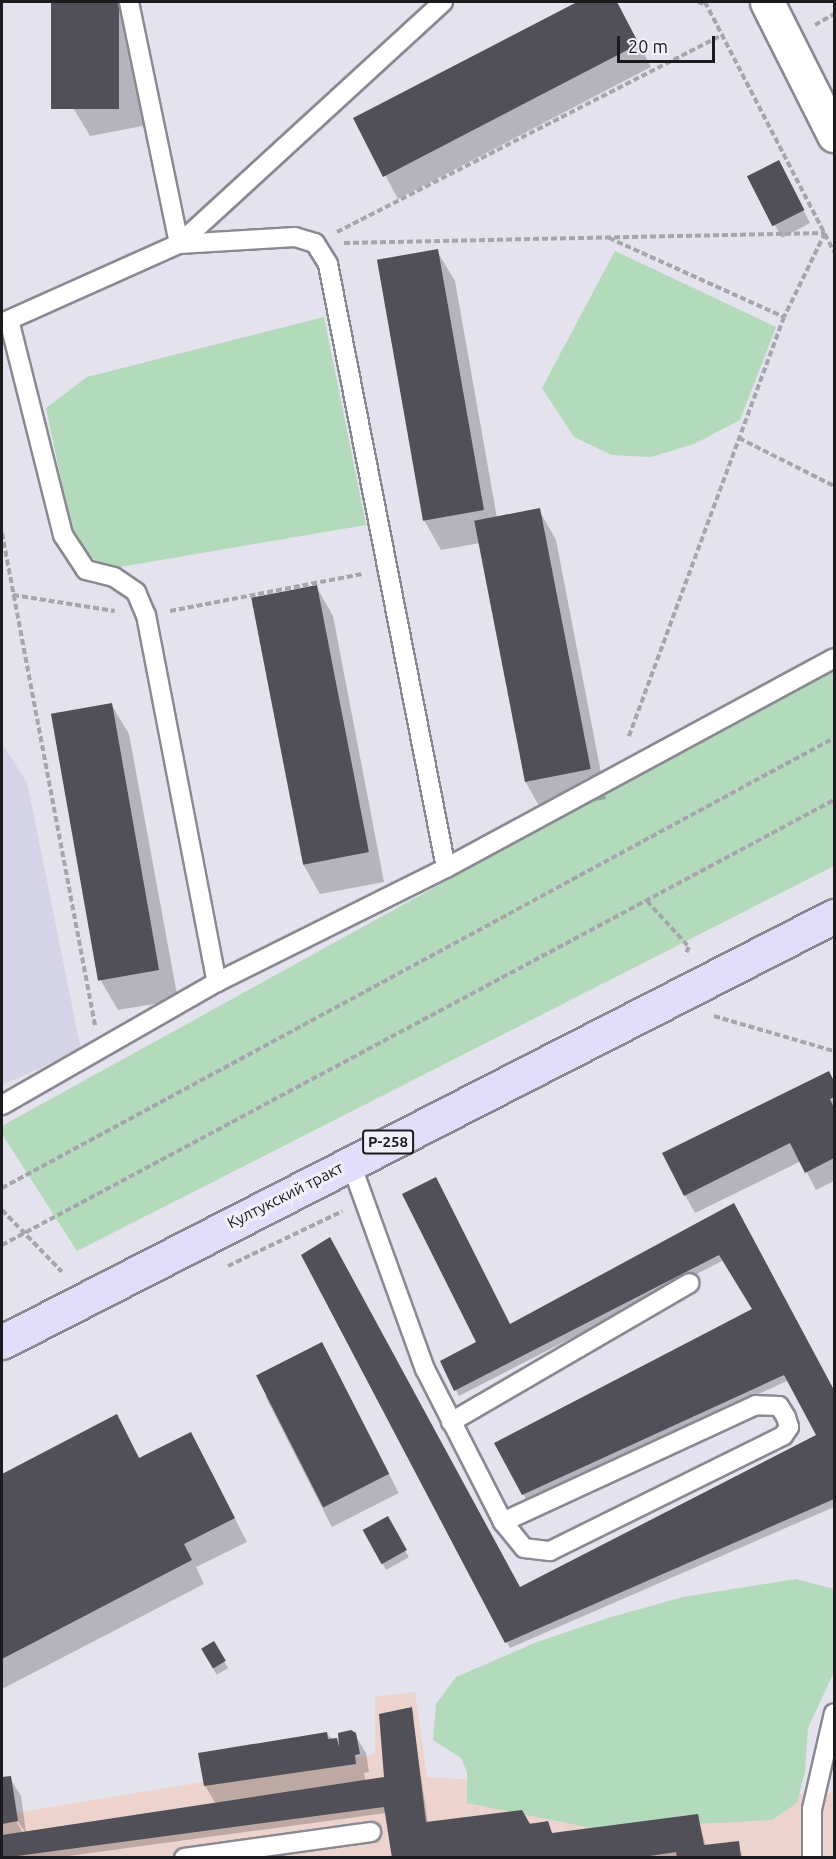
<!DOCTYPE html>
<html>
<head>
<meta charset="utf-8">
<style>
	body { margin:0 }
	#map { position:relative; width:836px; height:1859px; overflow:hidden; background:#e3e2ed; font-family:Ubuntu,sans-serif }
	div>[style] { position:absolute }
	.built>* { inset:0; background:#d5d4e6 }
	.industrial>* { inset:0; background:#edd3ce }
	.green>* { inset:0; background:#b3dabb }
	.shadow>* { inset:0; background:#0003; transform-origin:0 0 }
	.building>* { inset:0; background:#515059; transform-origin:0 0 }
	.path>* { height:4px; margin-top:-2px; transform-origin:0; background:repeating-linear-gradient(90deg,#a6a5ae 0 6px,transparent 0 9px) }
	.roads { filter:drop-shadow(2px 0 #8a8993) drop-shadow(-2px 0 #8a8993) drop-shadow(0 2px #8a8993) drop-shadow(0 -2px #8a8993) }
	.lane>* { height:18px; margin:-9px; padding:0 9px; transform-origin:9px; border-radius:9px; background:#fff }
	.secondary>* { height:33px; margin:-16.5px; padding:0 16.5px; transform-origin:16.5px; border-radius:16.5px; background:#fff }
	.primary>* { height:33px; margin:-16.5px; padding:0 16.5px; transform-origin:16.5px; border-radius:16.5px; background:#e1ddfa }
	span { translate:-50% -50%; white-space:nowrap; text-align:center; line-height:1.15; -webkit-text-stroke:6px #f0f0fb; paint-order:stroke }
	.shield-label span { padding:2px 4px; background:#f0f0fb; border:2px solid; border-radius:4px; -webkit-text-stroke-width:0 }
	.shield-label { font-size:15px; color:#1b1b1e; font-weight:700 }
	.street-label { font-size:16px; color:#1b1b1e }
	.frame { position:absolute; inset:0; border:3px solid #1b1b1e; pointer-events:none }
	.scale { position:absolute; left:617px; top:36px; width:98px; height:27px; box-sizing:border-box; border:3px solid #1b1b1e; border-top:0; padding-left:8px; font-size:18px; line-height:21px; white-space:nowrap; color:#1b1b1e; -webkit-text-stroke:4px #f0f0fb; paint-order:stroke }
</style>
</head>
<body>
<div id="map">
	<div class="built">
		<div style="clip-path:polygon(2px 744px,27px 782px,81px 1050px,2px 1085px)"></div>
	</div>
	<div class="industrial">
		<div style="clip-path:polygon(415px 1692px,427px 1777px,706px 1794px,834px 1793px,834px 1857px,2px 1858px,2px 1815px,375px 1754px,375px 1697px)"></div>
	</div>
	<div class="green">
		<div style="clip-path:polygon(615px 251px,776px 327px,740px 420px,694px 444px,651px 457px,612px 455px,574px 437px,542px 388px)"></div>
		<div style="clip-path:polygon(324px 317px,366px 525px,108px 569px,75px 545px,46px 408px,87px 377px)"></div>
		<div style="clip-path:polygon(834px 667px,834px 866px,77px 1251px,2px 1134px,2px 1126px)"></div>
		<div style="clip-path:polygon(796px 1579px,834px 1589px,834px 1672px,808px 1728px,805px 1772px,797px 1803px,772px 1820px,597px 1829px,467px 1803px,467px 1772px,461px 1758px,433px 1740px,436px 1704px,456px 1677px,537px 1642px,608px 1618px,683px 1597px)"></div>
	</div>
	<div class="shadow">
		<div style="clip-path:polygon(53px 2px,130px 2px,153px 124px,90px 136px,72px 106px)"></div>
		<div style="clip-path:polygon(580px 2px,616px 2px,651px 67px,398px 199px,355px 119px)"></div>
		<div style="clip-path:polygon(785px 175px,810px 223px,782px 238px,749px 177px)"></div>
		<div style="clip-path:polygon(437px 251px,455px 281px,497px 518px,539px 510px,556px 540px,606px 799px,542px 811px,525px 781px,480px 543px,441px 550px,424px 520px)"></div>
		<div style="clip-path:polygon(316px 586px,333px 616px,384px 882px,320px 894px,303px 864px)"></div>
		<div style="clip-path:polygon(111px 704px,129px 734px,178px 1000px,118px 1010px,101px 981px)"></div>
		<div style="clip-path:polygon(829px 1073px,834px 1083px,834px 1181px,816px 1190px,801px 1161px,695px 1213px,685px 1195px)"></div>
		<div style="clip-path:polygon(734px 1205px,834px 1392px,834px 1507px,510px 1648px,303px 1255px,520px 1589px,818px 1436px,789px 1380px,527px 1501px,496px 1444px,754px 1310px,724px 1260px,459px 1396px,442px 1362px)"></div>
		<div style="left:332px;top:1362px;width:147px;height:75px;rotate:63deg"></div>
		<div style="clip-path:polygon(116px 1416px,140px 1459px,203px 1457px,247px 1542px,196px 1567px,204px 1584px,2px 1689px,2px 1475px)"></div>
		<div style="left:387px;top:1518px;width:45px;height:26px;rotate:61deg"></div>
		<div style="left:214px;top:1643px;width:29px;height:13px;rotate:61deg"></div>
		<div style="clip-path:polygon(411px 1709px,428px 1823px,547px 1823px,552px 1834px,697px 1815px,706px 1846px,738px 1843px,743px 1858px,394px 1858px,386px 1813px,54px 1858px,2px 1858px,2px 1779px,10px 1778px,21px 1796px,26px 1833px,13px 1815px,23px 1833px,216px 1804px,205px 1786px,200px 1755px,326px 1733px,340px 1746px,355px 1735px,366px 1753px,369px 1772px,364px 1773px,366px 1782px,385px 1779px)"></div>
	</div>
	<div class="building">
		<div style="left:51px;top:2px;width:68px;height:107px"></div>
		<div style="clip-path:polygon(577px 2px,617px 2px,639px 44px,383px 177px,353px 118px)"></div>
		<div style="left:779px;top:160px;width:56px;height:36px;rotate:63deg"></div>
		<div style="left:438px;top:249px;width:265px;height:62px;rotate:80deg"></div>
		<div style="left:540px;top:508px;width:266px;height:67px;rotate:79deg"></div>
		<div style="left:317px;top:585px;width:272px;height:67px;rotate:79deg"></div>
		<div style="left:112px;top:703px;width:271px;height:62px;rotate:80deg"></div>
		<div style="clip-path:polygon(829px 1071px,834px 1081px,834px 1097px,830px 1099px,834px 1108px,834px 1158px,805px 1173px,790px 1143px,684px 1196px,662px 1153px)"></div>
		<div style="clip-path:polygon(436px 1177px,510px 1324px,734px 1203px,834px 1390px,834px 1499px,505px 1643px,301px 1255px,330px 1237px,520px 1587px,816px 1435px,784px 1375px,522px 1495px,494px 1443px,752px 1309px,719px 1255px,454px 1391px,440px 1361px,476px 1342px,402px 1194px)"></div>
		<div style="left:322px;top:1342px;width:148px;height:74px;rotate:63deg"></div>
		<div style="clip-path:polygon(117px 1414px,139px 1458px,191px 1432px,235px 1518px,184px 1544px,192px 1560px,2px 1659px,2px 1474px)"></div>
		<div style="left:388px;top:1516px;width:39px;height:29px;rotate:61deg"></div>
		<div style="left:214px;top:1641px;width:23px;height:15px;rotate:59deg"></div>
		<div style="clip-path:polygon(412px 1707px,426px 1822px,522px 1810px,530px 1824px,548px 1821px,552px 1833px,698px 1814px,704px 1845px,739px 1841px,741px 1858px,677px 1858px,676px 1852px,636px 1858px,392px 1858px,384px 1807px,2px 1858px,2px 1835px,384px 1777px,379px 1714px)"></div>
		<div style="clip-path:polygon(351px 1730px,356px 1733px,360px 1754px,355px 1755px,356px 1764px,204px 1786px,198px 1753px,327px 1732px,328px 1739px,337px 1738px,339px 1747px,338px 1733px)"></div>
		<div style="clip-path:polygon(11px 1776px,18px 1821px,2px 1824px,2px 1777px)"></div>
	</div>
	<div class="path">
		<div style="left:698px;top:2px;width:9px;rotate:18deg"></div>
		<div style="left:705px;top:2px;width:281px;rotate:62.7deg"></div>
		<div style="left:815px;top:25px;width:22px;rotate:-30deg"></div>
		<div style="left:337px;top:232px;width:432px;rotate:-27.1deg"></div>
		<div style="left:609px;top:238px;width:192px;rotate:24.3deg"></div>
		<div style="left:344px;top:243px;width:481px;rotate:-1.2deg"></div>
		<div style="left:825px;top:233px;width:93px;rotate:116deg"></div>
		<div style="left:784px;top:317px;width:450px;rotate:110.3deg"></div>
		<div style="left:739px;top:438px;width:106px;rotate:26.8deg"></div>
		<div style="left:2px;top:533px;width:501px;rotate:79.3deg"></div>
		<div style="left:13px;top:595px;width:103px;rotate:8.9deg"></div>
		<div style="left:170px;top:611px;width:197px;rotate:-10.9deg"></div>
		<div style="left:647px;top:901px;width:62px;rotate:47.6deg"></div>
		<div style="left:689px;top:947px;width:9px;rotate:117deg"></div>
		<div style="left:714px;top:1016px;width:125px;rotate:16.3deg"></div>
		<div style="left:2px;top:1188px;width:946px;rotate:-28.41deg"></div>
		<div style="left:2px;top:1210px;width:86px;rotate:45.9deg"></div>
		<div style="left:2px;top:1245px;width:944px;rotate:-28.14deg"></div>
		<div style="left:228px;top:1266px;width:127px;rotate:-25.6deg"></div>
	</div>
	<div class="roads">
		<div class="lane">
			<div style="left:129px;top:2px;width:247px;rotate:78.3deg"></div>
			<div style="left:179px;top:244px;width:358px;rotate:-42.5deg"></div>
			<div style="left:9px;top:320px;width:222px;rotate:75.9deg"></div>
			<div style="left:63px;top:535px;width:42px;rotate:56.7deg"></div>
			<div style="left:86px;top:570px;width:29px;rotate:14deg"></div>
			<div style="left:114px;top:577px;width:27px;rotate:34deg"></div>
			<div style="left:136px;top:592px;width:25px;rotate:67deg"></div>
			<div style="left:146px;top:615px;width:374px;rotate:79.1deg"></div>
			<div style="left:2px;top:323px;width:194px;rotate:-24.1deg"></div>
			<div style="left:179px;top:244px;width:116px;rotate:-3.5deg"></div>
			<div style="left:295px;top:237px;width:21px;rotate:17deg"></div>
			<div style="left:315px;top:243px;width:25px;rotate:58deg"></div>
			<div style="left:328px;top:264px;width:615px;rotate:78.95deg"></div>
			<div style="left:446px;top:868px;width:256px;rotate:153.5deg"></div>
			<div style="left:217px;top:982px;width:248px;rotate:150.2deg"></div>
			<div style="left:446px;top:868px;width:441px;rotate:-28.4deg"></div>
			<div style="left:350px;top:1161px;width:221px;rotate:70.2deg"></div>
			<div style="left:425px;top:1369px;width:172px;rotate:63deg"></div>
			<div style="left:503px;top:1522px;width:33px;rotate:51deg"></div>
			<div style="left:524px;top:1548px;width:26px;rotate:7deg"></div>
			<div style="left:550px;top:1551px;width:260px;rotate:-26.3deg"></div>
			<div style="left:783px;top:1436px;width:11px;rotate:-56deg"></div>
			<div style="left:789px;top:1427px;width:10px;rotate:-107deg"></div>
			<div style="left:786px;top:1417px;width:13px;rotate:-122deg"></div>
			<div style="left:779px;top:1406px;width:23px;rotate:-178deg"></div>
			<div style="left:756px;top:1405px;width:279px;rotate:155.2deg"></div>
			<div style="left:451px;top:1422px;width:276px;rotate:-30.2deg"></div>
			<div style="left:184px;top:1858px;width:189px;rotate:-7.9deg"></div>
			<div style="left:812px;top:1858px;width:49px;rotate:-90deg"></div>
			<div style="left:812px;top:1809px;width:98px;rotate:-77.1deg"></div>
		</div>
		<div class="secondary">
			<div style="left:767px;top:2px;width:149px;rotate:63.3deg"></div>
		</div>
		<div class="primary">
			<div style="left:2px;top:1342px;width:935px;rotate:-27.11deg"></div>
		</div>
	</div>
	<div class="shield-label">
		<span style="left:388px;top:1142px">Р-258</span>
	</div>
	<div class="street-label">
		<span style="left:285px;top:1195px;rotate:-27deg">Култукский тракт</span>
	</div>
	<div class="frame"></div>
	<div class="scale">20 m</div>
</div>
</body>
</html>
